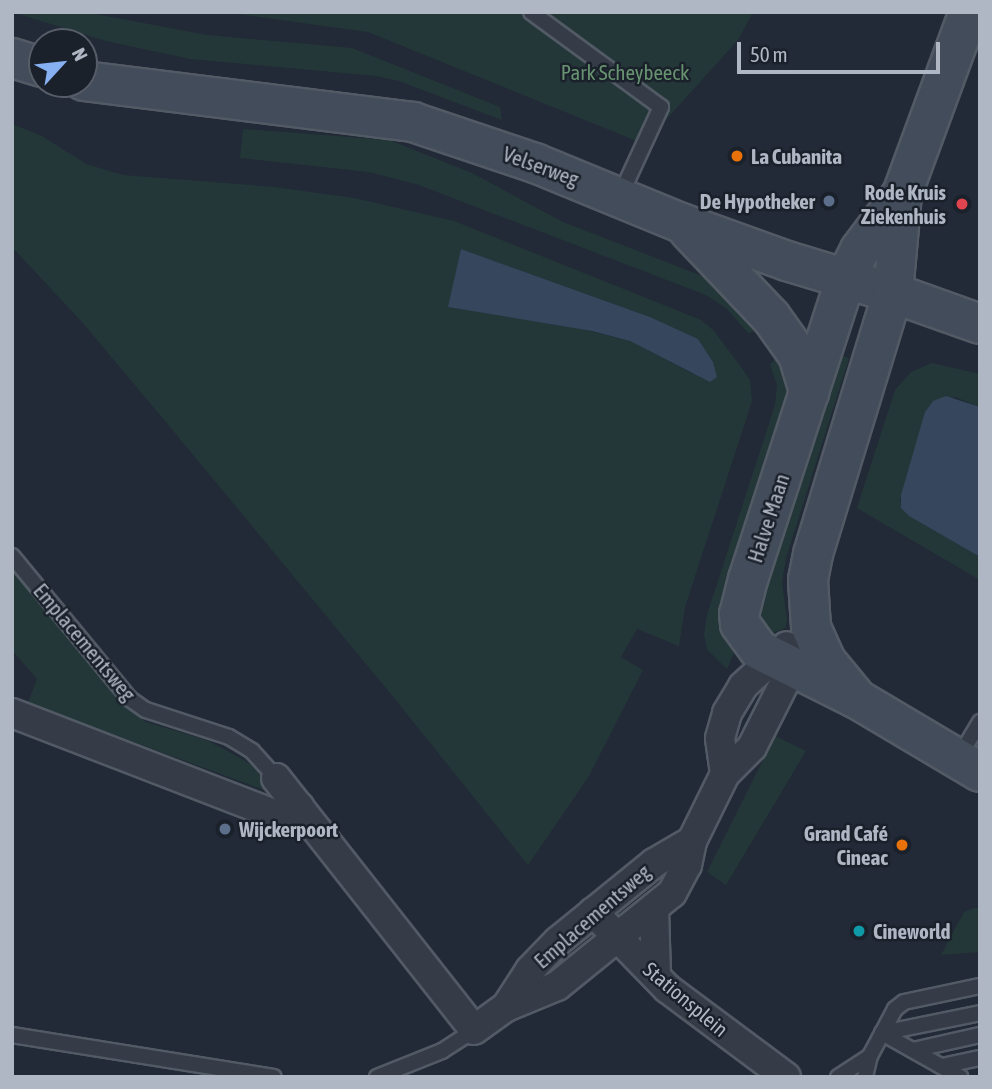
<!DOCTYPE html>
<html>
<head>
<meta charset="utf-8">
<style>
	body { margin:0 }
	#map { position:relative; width:992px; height:1089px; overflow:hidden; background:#212a36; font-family:"Asap Condensed",sans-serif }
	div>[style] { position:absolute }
	.green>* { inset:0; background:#243738 }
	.water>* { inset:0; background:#36465d }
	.roads { filter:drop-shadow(2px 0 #525a65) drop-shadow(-2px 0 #525a65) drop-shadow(0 2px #525a65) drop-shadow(0 -2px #525a65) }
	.lane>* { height:14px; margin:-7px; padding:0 7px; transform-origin:7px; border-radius:7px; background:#353c47 }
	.street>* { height:28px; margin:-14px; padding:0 14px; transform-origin:14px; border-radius:14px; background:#353c47 }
	.secondary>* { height:38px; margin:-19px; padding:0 19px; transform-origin:19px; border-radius:19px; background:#434c5a }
	.dots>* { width:19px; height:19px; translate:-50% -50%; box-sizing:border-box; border:4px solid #1a212b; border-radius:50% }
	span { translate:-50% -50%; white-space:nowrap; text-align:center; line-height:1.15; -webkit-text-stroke:5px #1a212b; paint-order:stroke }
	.park-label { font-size:21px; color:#689371 }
	.poi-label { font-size:21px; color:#afb7c4; font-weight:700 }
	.left { translate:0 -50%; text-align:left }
	.right { translate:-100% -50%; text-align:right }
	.street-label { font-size:21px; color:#afb7c4 }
	.frame { position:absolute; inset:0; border:14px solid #afb7c4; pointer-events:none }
	.north { position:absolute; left:28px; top:28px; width:70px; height:70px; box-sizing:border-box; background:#1a212b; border:2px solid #565d68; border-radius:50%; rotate:63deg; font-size:19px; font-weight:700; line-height:28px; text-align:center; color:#afb7c4 }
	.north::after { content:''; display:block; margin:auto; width:24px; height:32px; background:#86b0f2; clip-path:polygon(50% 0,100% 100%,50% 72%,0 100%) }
	.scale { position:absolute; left:737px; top:42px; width:203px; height:32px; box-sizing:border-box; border:4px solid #afb7c4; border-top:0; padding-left:9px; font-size:21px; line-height:24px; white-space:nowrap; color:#afb7c4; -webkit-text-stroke:5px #1a212b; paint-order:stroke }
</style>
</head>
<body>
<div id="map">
	<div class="green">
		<div style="clip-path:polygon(12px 12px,85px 12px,207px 35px,352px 48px,500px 107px,502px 120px,399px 81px,376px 76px,190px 59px,106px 41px)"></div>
		<div style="clip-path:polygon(223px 12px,753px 12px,738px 40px,644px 144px,368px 32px)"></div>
		<div style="clip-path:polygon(evenodd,12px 124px,42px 136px,86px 164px,123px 175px,274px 187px,354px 198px,454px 221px,701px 320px,714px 331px,744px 371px,750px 380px,752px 401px,685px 607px,679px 646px,637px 629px,621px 657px,643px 670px,589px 776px,528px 865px,395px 699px,166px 422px,81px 321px,12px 247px,12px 124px,461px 249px,650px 317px,698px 339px,713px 362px,693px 374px,630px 341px,581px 329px,449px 307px,461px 249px)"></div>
		<div style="clip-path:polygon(243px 129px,389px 140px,472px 173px,563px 222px,718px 282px,760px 330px,748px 333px,726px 308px,706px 295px,419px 185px,369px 172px,240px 158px)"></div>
		<div style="clip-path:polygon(786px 351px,794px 368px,737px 646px,727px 669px,707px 649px,704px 635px,707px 615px,775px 405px,777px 385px,770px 364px)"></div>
		<div style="clip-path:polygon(833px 353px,849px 358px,786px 558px,782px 582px,787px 621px,785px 628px,772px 633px,761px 622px,757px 603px)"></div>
		<div style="clip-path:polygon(932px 363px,980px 374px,980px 407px,955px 397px,929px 406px,900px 501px,909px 516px,980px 557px,980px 580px,857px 508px,895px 390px,911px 372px)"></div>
		<div style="clip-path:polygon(12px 570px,126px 708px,146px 722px,206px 740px,231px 753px,250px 764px,264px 780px,267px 791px,28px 703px,37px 679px,12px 650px)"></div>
		<div style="clip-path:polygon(775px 736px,806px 751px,726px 885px,707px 872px)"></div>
		<div style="clip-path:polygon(974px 908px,980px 908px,980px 952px,941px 955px,964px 912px)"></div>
	</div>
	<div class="water">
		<div style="clip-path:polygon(461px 249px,650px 317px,698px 339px,713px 362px,717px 377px,710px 382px,630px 341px,592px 331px,448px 307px)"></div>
		<div style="clip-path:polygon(946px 396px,980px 407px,980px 557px,909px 516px,901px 508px,901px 495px,925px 412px,933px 401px)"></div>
	</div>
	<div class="roads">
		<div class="lane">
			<div style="left:531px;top:12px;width:161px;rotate:36.2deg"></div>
			<div style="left:661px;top:107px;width:98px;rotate:114.7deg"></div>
			<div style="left:12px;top:556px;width:185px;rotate:50.5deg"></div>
			<div style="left:130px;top:699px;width:19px;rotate:35deg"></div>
			<div style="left:146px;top:710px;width:87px;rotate:18deg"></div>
			<div style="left:229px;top:737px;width:27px;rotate:31deg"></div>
			<div style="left:252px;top:751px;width:36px;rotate:48deg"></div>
			<div style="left:959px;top:757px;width:41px;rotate:-59deg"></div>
			<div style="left:882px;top:1033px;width:100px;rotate:-11.5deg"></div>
			<div style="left:882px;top:1033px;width:90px;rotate:29.4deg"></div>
			<div style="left:12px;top:1035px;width:265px;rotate:9.1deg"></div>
			<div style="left:913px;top:1050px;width:69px;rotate:-12.6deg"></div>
			<div style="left:942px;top:1066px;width:39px;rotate:-12deg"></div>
			<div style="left:377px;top:1077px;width:70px;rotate:-21.8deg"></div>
			<div style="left:442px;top:1051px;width:38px;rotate:-33deg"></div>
			<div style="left:838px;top:1077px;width:38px;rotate:-33deg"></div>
			<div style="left:865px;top:1077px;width:22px;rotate:-77deg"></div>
			<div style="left:870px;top:1056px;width:53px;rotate:-62deg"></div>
			<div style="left:895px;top:1009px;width:11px;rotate:-38deg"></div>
			<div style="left:904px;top:1002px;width:78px;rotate:-11.9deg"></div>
		</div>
		<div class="street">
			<div style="left:12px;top:713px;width:292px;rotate:21.1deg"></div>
			<div style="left:284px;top:818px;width:19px;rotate:-36deg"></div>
			<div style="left:725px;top:774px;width:36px;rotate:-98deg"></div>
			<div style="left:720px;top:738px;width:26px;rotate:-74deg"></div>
			<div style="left:727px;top:713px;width:31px;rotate:-59deg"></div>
			<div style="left:743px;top:686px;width:59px;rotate:-42.3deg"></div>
			<div style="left:276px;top:778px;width:320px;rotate:51.8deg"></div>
			<div style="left:474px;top:1030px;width:39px;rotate:-36deg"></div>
			<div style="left:506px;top:1007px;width:55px;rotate:-22.4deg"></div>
			<div style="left:557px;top:986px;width:148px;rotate:-39deg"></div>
			<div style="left:672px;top:893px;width:32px;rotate:-62deg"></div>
			<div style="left:687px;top:865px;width:25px;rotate:-78deg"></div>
			<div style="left:692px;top:841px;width:75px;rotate:-63.8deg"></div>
			<div style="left:725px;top:774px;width:38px;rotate:-45deg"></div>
			<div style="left:752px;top:747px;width:106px;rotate:-63.2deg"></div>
			<div style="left:654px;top:908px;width:68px;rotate:88.3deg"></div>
			<div style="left:593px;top:912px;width:107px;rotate:45.8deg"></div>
			<div style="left:668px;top:989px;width:147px;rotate:36.7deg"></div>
			<div style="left:506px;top:1007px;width:44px;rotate:-57deg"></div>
			<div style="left:530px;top:970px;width:40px;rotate:-46deg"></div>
			<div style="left:558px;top:941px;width:124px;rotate:-39.1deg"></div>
			<div style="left:654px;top:863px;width:44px;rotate:-30.1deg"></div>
		</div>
		<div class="secondary">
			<div style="left:12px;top:58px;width:31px;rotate:17deg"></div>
			<div style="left:84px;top:81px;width:332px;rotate:7.1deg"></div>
			<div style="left:413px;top:122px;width:129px;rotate:18.6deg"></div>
			<div style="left:535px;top:163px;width:158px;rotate:22.3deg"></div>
			<div style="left:681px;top:223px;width:113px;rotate:19.7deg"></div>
			<div style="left:787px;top:261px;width:111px;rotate:16.8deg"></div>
			<div style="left:893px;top:293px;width:92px;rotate:19.6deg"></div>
			<div style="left:902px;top:194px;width:70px;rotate:126.9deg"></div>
			<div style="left:860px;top:250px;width:31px;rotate:117deg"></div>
			<div style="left:846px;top:278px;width:317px;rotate:108deg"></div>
			<div style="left:748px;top:579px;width:36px;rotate:104deg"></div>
			<div style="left:739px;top:614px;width:10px;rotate:84deg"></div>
			<div style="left:740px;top:624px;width:32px;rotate:54deg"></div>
			<div style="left:759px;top:650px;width:110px;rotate:26.6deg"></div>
			<div style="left:857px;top:699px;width:143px;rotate:30.7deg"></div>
			<div style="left:689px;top:231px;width:119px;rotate:46.4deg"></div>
			<div style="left:771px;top:317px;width:47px;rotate:54.6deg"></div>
			<div style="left:798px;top:355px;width:39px;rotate:73deg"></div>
			<div style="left:854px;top:695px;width:44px;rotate:-129.5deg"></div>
			<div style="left:826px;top:661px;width:37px;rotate:-114deg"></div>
			<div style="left:811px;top:627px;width:47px;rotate:-93.7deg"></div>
			<div style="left:808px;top:580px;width:26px;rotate:-79deg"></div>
			<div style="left:813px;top:554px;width:273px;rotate:-73deg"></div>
			<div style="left:893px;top:293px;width:99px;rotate:-84.8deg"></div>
			<div style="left:902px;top:194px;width:194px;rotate:-69.8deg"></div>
		</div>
	</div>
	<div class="dots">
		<div style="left:737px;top:156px;background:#e8710a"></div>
		<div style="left:829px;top:201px;background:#5c6f8a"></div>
		<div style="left:962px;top:204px;background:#e0444e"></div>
		<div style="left:225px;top:829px;background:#5c6f8a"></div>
		<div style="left:902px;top:845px;background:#e8710a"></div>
		<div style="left:859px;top:931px;background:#0f9aa8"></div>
	</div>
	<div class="park-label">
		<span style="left:625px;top:72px">Park Scheybeeck</span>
	</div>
	<div class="poi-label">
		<span class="left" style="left:751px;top:156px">La Cubanita</span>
		<span class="right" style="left:946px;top:204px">Rode Kruis<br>Ziekenhuis</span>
		<span class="right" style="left:815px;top:201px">De Hypotheker</span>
		<span class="left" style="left:239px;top:829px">Wijckerpoort</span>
		<span class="right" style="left:888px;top:845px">Grand Café<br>Cineac</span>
		<span class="left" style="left:873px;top:931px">Cineworld</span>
	</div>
	<div class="street-label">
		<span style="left:541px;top:166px;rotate:20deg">Velserweg</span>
		<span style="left:768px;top:518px;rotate:-72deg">Halve Maan</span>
		<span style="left:85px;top:642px;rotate:50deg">Emplacementsweg</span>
		<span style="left:592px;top:916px;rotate:-41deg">Emplacementsweg</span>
		<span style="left:686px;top:999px;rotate:40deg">Stationsplein</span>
	</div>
	<div class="frame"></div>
	<div class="north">N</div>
	<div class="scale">50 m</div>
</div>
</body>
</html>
